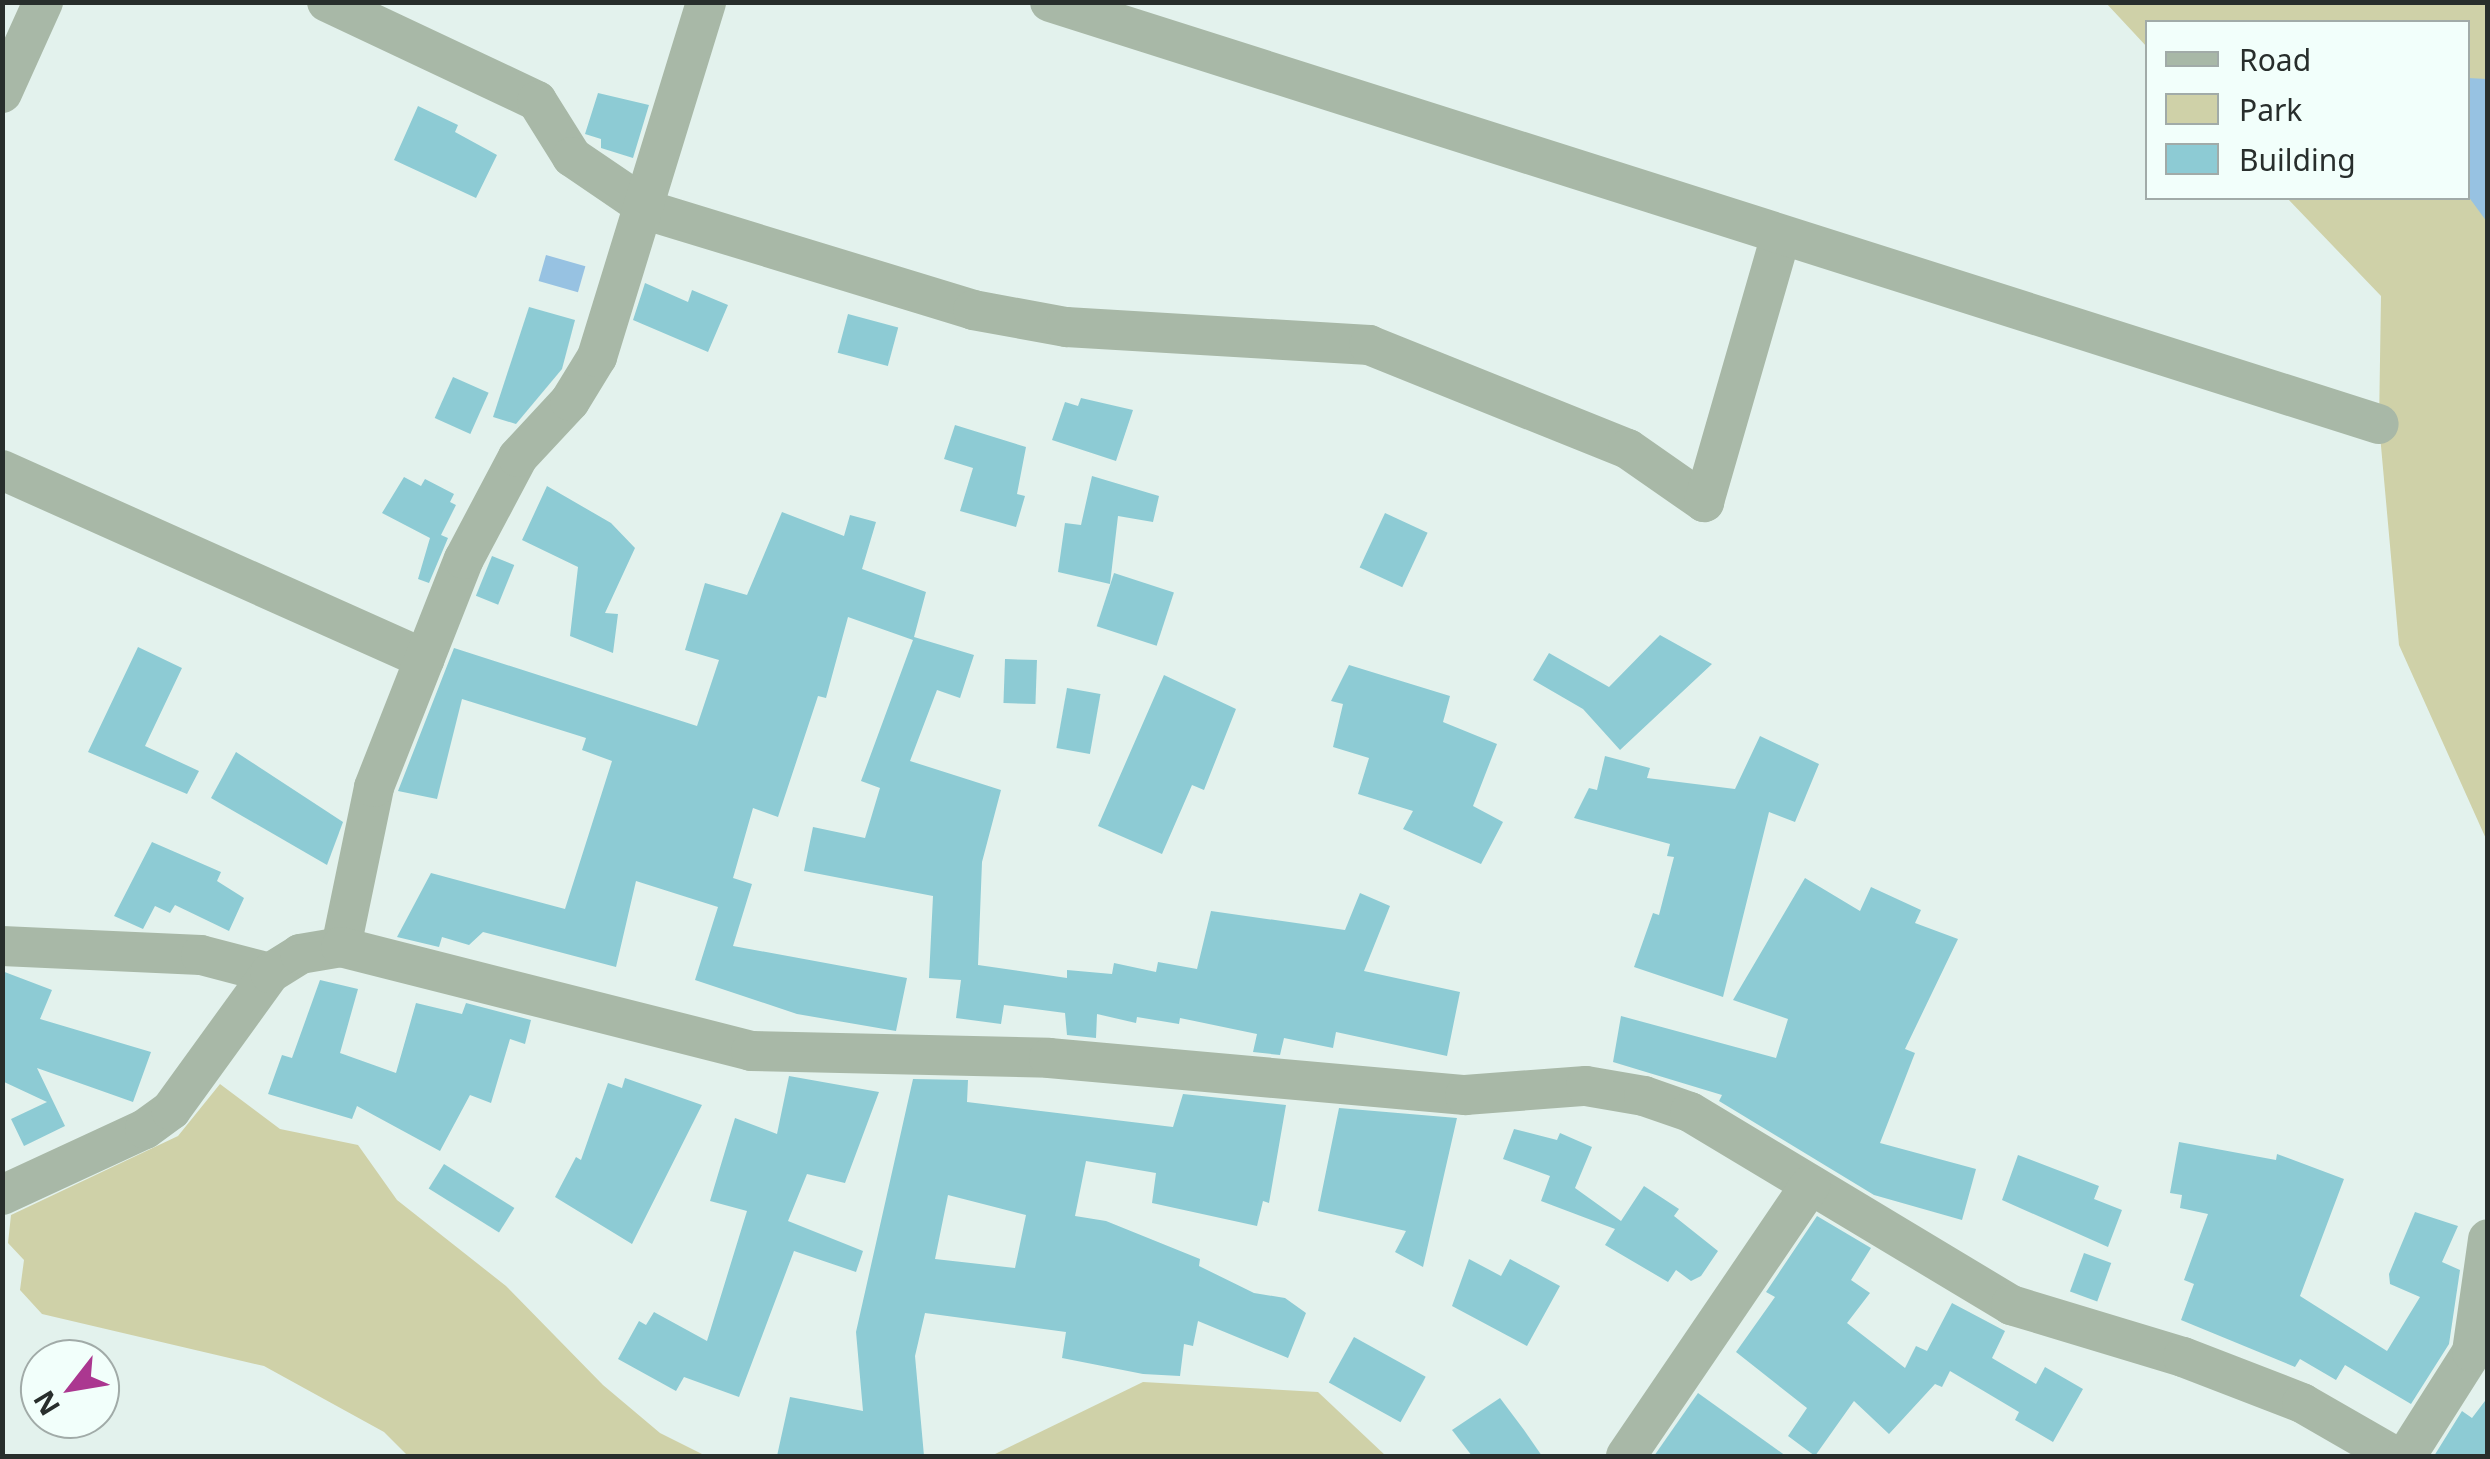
<!DOCTYPE html>
<html>
<head>
<meta charset="utf-8">
<style>
	body { margin:0 }
	#map { position:relative; width:2490px; height:1459px; overflow:hidden; background:#e3f2ed; font-family:"Noto Sans",sans-serif }
	div>[style] { position:absolute }
	.green>* { inset:0; background:#cfd1a8 }
	.water>* { inset:0; background:#97c2e2; transform-origin:0 0 }
	.building>* { inset:0; background:#8dcbd4; transform-origin:0 0 }
	.minor>* { height:40px; margin:-20px; padding:0 20px; transform-origin:20px; border-radius:20px; background:#a8b8a7 }
	span { translate:-50% -50%; white-space:nowrap; text-align:center; line-height:1.15; -webkit-text-stroke:8px #f2fffb; paint-order:stroke }
	.frame { position:absolute; inset:0; border:5px solid #282e2c; pointer-events:none }
	.legend { position:absolute; left:2145px; top:20px; width:325px; height:180px; box-sizing:border-box; background:#f2fffb; border:2px solid #a1aba8; margin:0; padding:12px 18px; list-style:none; font-size:30px; color:#282e2c }
	.legend li { display:flex; align-items:center; gap:20px; height:50px }
	.legend b { width:50px; border:2px solid #a1aba8 }
	.north { position:absolute; left:20px; top:1339px; width:100px; height:100px; box-sizing:border-box; background:#f2fffb; border:2px solid #a1aba8; border-radius:50%; rotate:239deg; font-size:28px; font-weight:700; line-height:40px; text-align:center; color:#282e2c }
	.north::after { content:''; display:block; margin:auto; width:35px; height:45px; background:#ab3790; clip-path:polygon(50% 0,100% 100%,50% 72%,0 100%) }
</style>
</head>
<body>
<div id="map">
	<div class="green">
		<div style="clip-path:polygon(2106px 3px,2487px 3px,2487px 841px,2399px 645px,2379px 424px,2381px 296px,2287px 198px,2468px 198px,2468px 22px,2148px 22px,2147px 47px)"></div>
		<div style="clip-path:polygon(220px 1084px,280px 1129px,358px 1145px,397px 1200px,506px 1286px,603px 1385px,660px 1433px,706px 1456px,408px 1456px,384px 1432px,264px 1366px,42px 1314px,20px 1290px,24px 1260px,8px 1243px,11px 1215px,178px 1136px)"></div>
		<div style="clip-path:polygon(1143px 1382px,1318px 1392px,1386px 1456px,991px 1456px)"></div>
	</div>
	<div class="water">
		<div style="clip-path:polygon(2468px 78px,2487px 79px,2487px 222px,2468px 196px)"></div>
		<div style="left:546px;top:255px;width:41px;height:27px;rotate:16deg"></div>
	</div>
	<div class="building">
		<div style="clip-path:polygon(598px 93px,649px 105px,633px 158px,601px 148px,601px 139px,585px 134px)"></div>
		<div style="clip-path:polygon(418px 106px,458px 125px,455px 132px,497px 155px,476px 198px,394px 160px)"></div>
		<div style="clip-path:polygon(645px 283px,688px 302px,692px 290px,728px 305px,708px 352px,633px 320px)"></div>
		<div style="clip-path:polygon(529px 307px,575px 320px,562px 369px,516px 424px,493px 417px)"></div>
		<div style="left:848px;top:314px;width:52px;height:40px;rotate:15deg"></div>
		<div style="left:453px;top:377px;width:39px;height:45px;rotate:24deg"></div>
		<div style="clip-path:polygon(1081px 398px,1133px 410px,1116px 461px,1052px 440px,1065px 402px,1078px 406px)"></div>
		<div style="clip-path:polygon(955px 425px,1026px 447px,1017px 494px,1025px 496px,1016px 527px,960px 511px,973px 468px,944px 459px)"></div>
		<div style="clip-path:polygon(1092px 476px,1159px 496px,1153px 522px,1118px 516px,1110px 584px,1058px 572px,1065px 523px,1081px 525px)"></div>
		<div style="clip-path:polygon(404px 477px,421px 486px,425px 479px,454px 494px,450px 502px,456px 505px,441px 535px,448px 538px,429px 583px,418px 579px,430px 538px,382px 513px)"></div>
		<div style="clip-path:polygon(547px 486px,611px 523px,635px 548px,605px 613px,618px 614px,613px 653px,570px 636px,578px 567px,522px 540px)"></div>
		<div style="clip-path:polygon(782px 512px,844px 536px,850px 515px,876px 522px,862px 569px,926px 592px,914px 637px,974px 655px,960px 698px,937px 690px,910px 761px,1001px 790px,982px 862px,978px 965px,1067px 978px,1067px 970px,1112px 974px,1114px 963px,1156px 972px,1158px 962px,1197px 969px,1211px 911px,1345px 930px,1360px 893px,1390px 906px,1364px 971px,1460px 992px,1447px 1056px,1336px 1032px,1333px 1048px,1284px 1038px,1280px 1055px,1253px 1052px,1257px 1034px,1180px 1018px,1179px 1024px,1137px 1017px,1136px 1023px,1097px 1014px,1096px 1038px,1067px 1035px,1065px 1013px,1004px 1005px,1001px 1024px,956px 1018px,961px 980px,929px 978px,933px 896px,804px 871px,813px 827px,865px 838px,880px 788px,861px 781px,913px 640px,848px 617px,826px 698px,818px 696px,778px 817px,753px 808px,733px 878px,752px 884px,733px 946px,907px 978px,896px 1031px,797px 1014px,695px 980px,718px 907px,636px 881px,616px 967px,483px 932px,469px 945px,442px 937px,439px 947px,397px 937px,431px 873px,565px 909px,612px 761px,582px 750px,586px 738px,462px 699px,437px 799px,398px 791px,454px 648px,697px 726px,719px 660px,685px 650px,705px 583px,747px 595px)"></div>
		<div style="left:1385px;top:513px;width:47px;height:60px;rotate:25deg"></div>
		<div style="left:492px;top:556px;width:24px;height:43px;rotate:22deg"></div>
		<div style="left:1114px;top:573px;width:63px;height:56px;rotate:18deg"></div>
		<div style="clip-path:polygon(1660px 635px,1712px 664px,1620px 750px,1583px 709px,1533px 680px,1549px 653px,1609px 687px)"></div>
		<div style="clip-path:polygon(138px 647px,182px 668px,145px 746px,199px 771px,187px 794px,88px 752px)"></div>
		<div style="left:1005px;top:659px;width:32px;height:44px;rotate:2deg"></div>
		<div style="clip-path:polygon(1349px 665px,1450px 696px,1443px 722px,1497px 744px,1473px 806px,1503px 822px,1481px 864px,1403px 829px,1413px 811px,1358px 794px,1369px 758px,1333px 747px,1343px 704px,1331px 701px)"></div>
		<div style="clip-path:polygon(1164px 675px,1236px 709px,1204px 790px,1192px 785px,1162px 854px,1098px 826px)"></div>
		<div style="left:1067px;top:688px;width:34px;height:61px;rotate:10deg"></div>
		<div style="clip-path:polygon(1760px 736px,1819px 764px,1795px 822px,1769px 812px,1723px 997px,1634px 967px,1653px 913px,1659px 915px,1674px 857px,1667px 856px,1670px 844px,1574px 818px,1589px 788px,1597px 790px,1605px 756px,1650px 768px,1647px 778px,1735px 789px)"></div>
		<div style="clip-path:polygon(236px 752px,343px 822px,327px 865px,211px 798px)"></div>
		<div style="clip-path:polygon(152px 842px,221px 872px,217px 881px,244px 898px,229px 931px,175px 905px,170px 913px,155px 906px,143px 929px,114px 916px)"></div>
		<div style="clip-path:polygon(1805px 878px,1860px 911px,1871px 887px,1921px 910px,1915px 923px,1958px 939px,1905px 1049px,1915px 1053px,1880px 1143px,1976px 1169px,1962px 1220px,1874px 1195px,1719px 1101px,1722px 1095px,1613px 1062px,1621px 1016px,1776px 1058px,1788px 1019px,1733px 1000px)"></div>
		<div style="clip-path:polygon(2px 971px,52px 990px,40px 1019px,151px 1052px,133px 1102px,37px 1068px,65px 1126px,24px 1146px,11px 1119px,47px 1102px,2px 1081px)"></div>
		<div style="clip-path:polygon(320px 980px,358px 989px,340px 1053px,396px 1073px,416px 1003px,462px 1014px,466px 1003px,531px 1020px,525px 1044px,510px 1039px,491px 1103px,470px 1095px,440px 1151px,357px 1106px,352px 1119px,268px 1094px,282px 1055px,292px 1058px)"></div>
		<div style="clip-path:polygon(789px 1076px,879px 1092px,845px 1183px,807px 1174px,788px 1221px,863px 1251px,856px 1272px,794px 1251px,739px 1397px,684px 1377px,676px 1391px,618px 1359px,639px 1321px,646px 1325px,654px 1312px,707px 1341px,747px 1211px,710px 1201px,735px 1118px,777px 1134px)"></div>
		<div style="clip-path:polygon(625px 1078px,702px 1105px,632px 1244px,555px 1197px,576px 1157px,581px 1160px,608px 1083px,622px 1088px)"></div>
		<div style="clip-path:polygon(evenodd,913px 1079px,968px 1080px,967px 1102px,1173px 1127px,1183px 1094px,1286px 1105px,1269px 1203px,1263px 1201px,1257px 1226px,1152px 1203px,1156px 1173px,1086px 1161px,1075px 1216px,1106px 1221px,1200px 1259px,1199px 1266px,1254px 1293px,1285px 1298px,1306px 1313px,1288px 1358px,1198px 1321px,1193px 1346px,1184px 1344px,1180px 1376px,1143px 1374px,1062px 1358px,1066px 1332px,925px 1313px,915px 1356px,924px 1456px,777px 1456px,790px 1397px,863px 1411px,856px 1332px,913px 1079px,948px 1195px,1026px 1215px,1015px 1268px,935px 1259px,948px 1195px)"></div>
		<div style="clip-path:polygon(1339px 1108px,1457px 1118px,1423px 1267px,1395px 1252px,1406px 1231px,1318px 1211px)"></div>
		<div style="clip-path:polygon(1514px 1129px,1557px 1140px,1560px 1133px,1592px 1147px,1575px 1188px,1621px 1221px,1644px 1186px,1679px 1209px,1674px 1216px,1718px 1251px,1701px 1276px,1691px 1281px,1676px 1270px,1668px 1282px,1605px 1245px,1615px 1229px,1541px 1201px,1550px 1176px,1503px 1159px)"></div>
		<div style="clip-path:polygon(2179px 1142px,2276px 1160px,2277px 1154px,2344px 1179px,2300px 1296px,2387px 1351px,2420px 1297px,2390px 1284px,2389px 1274px,2415px 1212px,2458px 1226px,2442px 1262px,2460px 1270px,2449px 1344px,2411px 1404px,2345px 1365px,2336px 1380px,2300px 1359px,2295px 1367px,2181px 1320px,2194px 1284px,2184px 1280px,2208px 1214px,2180px 1208px,2182px 1195px,2170px 1193px)"></div>
		<div style="clip-path:polygon(2018px 1155px,2099px 1186px,2094px 1199px,2122px 1210px,2108px 1247px,2002px 1200px)"></div>
		<div style="left:444px;top:1164px;width:83px;height:29px;rotate:32deg"></div>
		<div style="clip-path:polygon(1817px 1216px,1871px 1248px,1851px 1280px,1870px 1293px,1847px 1323px,1905px 1368px,1916px 1346px,1927px 1351px,1952px 1303px,2005px 1331px,1992px 1358px,2036px 1384px,2045px 1367px,2083px 1389px,2053px 1442px,2015px 1420px,2019px 1412px,1950px 1371px,1942px 1387px,1935px 1384px,1889px 1434px,1854px 1401px,1815px 1456px,1788px 1436px,1807px 1408px,1736px 1352px,1775px 1297px,1766px 1292px)"></div>
		<div style="left:2084px;top:1253px;width:29px;height:41px;rotate:20deg"></div>
		<div style="clip-path:polygon(1469px 1259px,1501px 1276px,1510px 1259px,1560px 1286px,1527px 1346px,1452px 1306px)"></div>
		<div style="left:1354px;top:1337px;width:82px;height:52px;rotate:29deg"></div>
		<div style="clip-path:polygon(1698px 1393px,1786px 1456px,1654px 1456px)"></div>
		<div style="clip-path:polygon(2488px 1397px,2488px 1456px,2434px 1456px,2462px 1411px,2472px 1418px)"></div>
		<div style="clip-path:polygon(1500px 1398px,1524px 1430px,1542px 1456px,1472px 1456px,1452px 1430px)"></div>
	</div>
	<div class="minor">
		<div style="left:327px;top:2px;width:232px;rotate:25.2deg"></div>
		<div style="left:537px;top:101px;width:66px;rotate:58deg"></div>
		<div style="left:572px;top:157px;width:98px;rotate:34.2deg"></div>
		<div style="left:653px;top:212px;width:335px;rotate:17deg"></div>
		<div style="left:973px;top:310px;width:95px;rotate:10.4deg"></div>
		<div style="left:1066px;top:327px;width:304px;rotate:3.4deg"></div>
		<div style="left:1369px;top:345px;width:279px;rotate:21.9deg"></div>
		<div style="left:1628px;top:449px;width:93px;rotate:34.9deg"></div>
		<div style="left:1704px;top:502px;width:277px;rotate:-73.9deg"></div>
		<div style="left:1050px;top:2px;width:1394px;rotate:17.62deg"></div>
		<div style="left:2px;top:93px;width:100px;rotate:-65.7deg"></div>
		<div style="left:2px;top:470px;width:463px;rotate:24.1deg"></div>
		<div style="left:2px;top:946px;width:199px;rotate:2.6deg"></div>
		<div style="left:201px;top:955px;width:71px;rotate:14.6deg"></div>
		<div style="left:341px;top:947px;width:163px;rotate:-78.3deg"></div>
		<div style="left:374px;top:787px;width:245px;rotate:-68.5deg"></div>
		<div style="left:464px;top:559px;width:115px;rotate:-62.1deg"></div>
		<div style="left:518px;top:457px;width:76px;rotate:-47.1deg"></div>
		<div style="left:570px;top:401px;width:52px;rotate:-58.5deg"></div>
		<div style="left:597px;top:357px;width:371px;rotate:-72.9deg"></div>
		<div style="left:2px;top:1195px;width:157px;rotate:-24.8deg"></div>
		<div style="left:145px;top:1129px;width:32px;rotate:-36deg"></div>
		<div style="left:171px;top:1110px;width:169px;rotate:-54.1deg"></div>
		<div style="left:270px;top:973px;width:36px;rotate:-32deg"></div>
		<div style="left:300px;top:954px;width:42px;rotate:-9.7deg"></div>
		<div style="left:341px;top:947px;width:423px;rotate:14.2deg"></div>
		<div style="left:751px;top:1051px;width:298px;rotate:1.3deg"></div>
		<div style="left:1049px;top:1058px;width:418px;rotate:5.1deg"></div>
		<div style="left:1465px;top:1095px;width:121px;rotate:-4.3deg"></div>
		<div style="left:1586px;top:1086px;width:59px;rotate:9.8deg"></div>
		<div style="left:1644px;top:1096px;width:49px;rotate:19.2deg"></div>
		<div style="left:1690px;top:1112px;width:375px;rotate:31deg"></div>
		<div style="left:2011px;top:1305px;width:180px;rotate:16.8deg"></div>
		<div style="left:2183px;top:1357px;width:128px;rotate:21.1deg"></div>
		<div style="left:2302px;top:1403px;width:106px;rotate:29.9deg"></div>
		<div style="left:1626px;top:1456px;width:328px;rotate:-55.8deg"></div>
		<div style="left:2406px;top:1456px;width:123px;rotate:-57.6deg"></div>
		<div style="left:2472px;top:1352px;width:114px;rotate:-81.9deg"></div>
	</div>
	<div class="frame"></div>
	<ul class="legend">
	<li><b style="height:12px;background:#a8b8a7"></b>Road</li>
	<li><b style="height:28px;background:#cfd1a8"></b>Park</li>
	<li><b style="height:28px;background:#8dcbd4"></b>Building</li>
	</ul>
	<div class="north">N</div>
</div>
</body>
</html>
